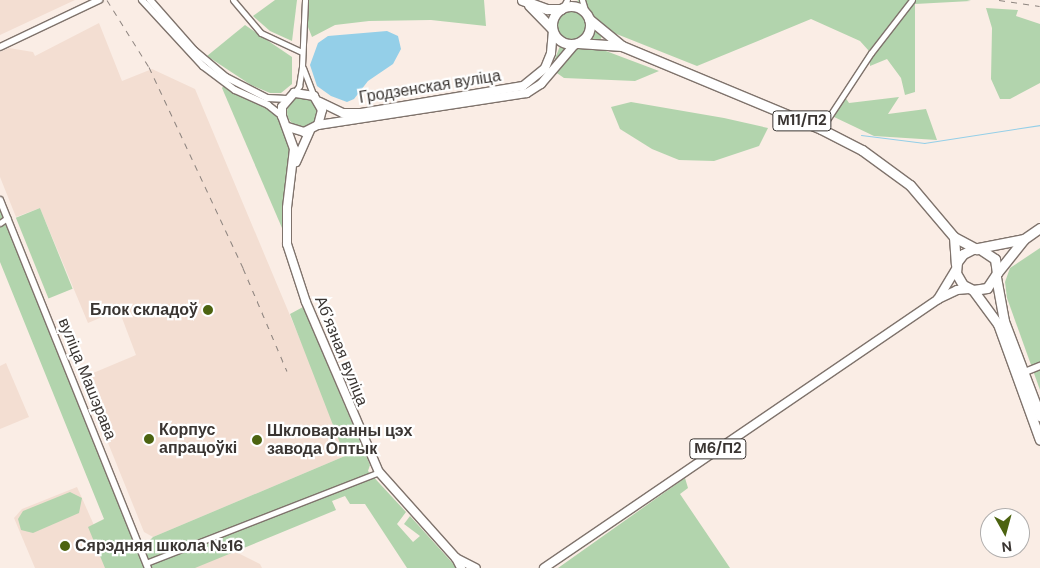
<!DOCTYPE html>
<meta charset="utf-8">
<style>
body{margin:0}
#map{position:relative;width:1040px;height:568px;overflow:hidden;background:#faede5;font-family:"DM Sans",sans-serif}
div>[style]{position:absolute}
.built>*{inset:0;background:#f3ded2}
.green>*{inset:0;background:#b2d4ad;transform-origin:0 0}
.round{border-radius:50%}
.water>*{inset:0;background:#94cfe8}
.stream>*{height:1px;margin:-0.5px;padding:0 0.5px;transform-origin:0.5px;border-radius:0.5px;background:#94cfe8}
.roads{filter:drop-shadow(1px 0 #7f736c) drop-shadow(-1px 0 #7f736c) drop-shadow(0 1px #7f736c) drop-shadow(0 -1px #7f736c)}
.minor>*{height:5px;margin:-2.5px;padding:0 2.5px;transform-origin:2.5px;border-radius:2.5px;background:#fff}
.tertiary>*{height:6px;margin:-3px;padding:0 3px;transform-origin:3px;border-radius:3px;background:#fff}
.primary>*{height:8px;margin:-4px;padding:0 4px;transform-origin:4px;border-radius:4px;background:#fff}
.trunk>*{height:9px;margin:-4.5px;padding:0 4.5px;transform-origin:4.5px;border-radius:4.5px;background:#fff}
.trunk>.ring{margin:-4.5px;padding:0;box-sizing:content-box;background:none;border:9px solid #fff;border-radius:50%}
.rail>*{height:1px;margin-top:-0.5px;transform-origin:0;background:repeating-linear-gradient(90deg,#8c837e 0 6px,transparent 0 12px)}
.dots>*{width:14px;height:14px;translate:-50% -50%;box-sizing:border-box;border:2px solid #fff;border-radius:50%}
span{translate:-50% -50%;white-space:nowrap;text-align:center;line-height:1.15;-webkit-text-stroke:4.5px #fff;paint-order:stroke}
.shield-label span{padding:1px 4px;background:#fff;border:1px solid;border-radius:4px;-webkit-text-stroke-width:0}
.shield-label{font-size:15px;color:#3a3532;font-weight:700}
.street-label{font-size:16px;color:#3a3532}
.poi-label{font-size:16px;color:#3a3532;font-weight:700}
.right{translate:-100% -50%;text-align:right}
.left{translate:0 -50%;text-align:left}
.north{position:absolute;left:980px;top:508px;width:50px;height:50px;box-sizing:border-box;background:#fff;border:1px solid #b0aead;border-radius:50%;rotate:173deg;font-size:14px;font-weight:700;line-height:20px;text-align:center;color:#3a3532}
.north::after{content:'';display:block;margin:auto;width:18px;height:22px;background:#4c6310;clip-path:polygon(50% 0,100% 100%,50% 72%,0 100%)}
</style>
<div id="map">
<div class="built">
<div style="clip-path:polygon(0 0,75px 0,0 35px)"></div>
<div style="clip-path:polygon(99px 23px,122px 81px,152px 69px,195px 89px,315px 375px,345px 456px,153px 537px,144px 532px,83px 381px,86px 376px,136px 355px,119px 310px,88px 323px,40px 208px,16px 217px,0 177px,0 52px,9px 48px,33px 52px,35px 56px)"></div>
<div style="clip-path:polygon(6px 363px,29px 417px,0 429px,0 366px)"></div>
<div style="clip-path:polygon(77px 487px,113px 568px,35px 568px,14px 518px,22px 509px)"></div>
<div style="clip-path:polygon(231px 541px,236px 552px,260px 564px,262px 568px,171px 568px)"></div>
</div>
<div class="green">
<div style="clip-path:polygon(275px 0,297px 0,292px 41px,270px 31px,253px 16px)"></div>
<div style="clip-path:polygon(308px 0,484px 0,486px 26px,431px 20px,369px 21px,335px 25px,312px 37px,308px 27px)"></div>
<div style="clip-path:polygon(578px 0,967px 0,971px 1px,915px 4px,915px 92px,905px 95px,901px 78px,887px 59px,870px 66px,869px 51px,860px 41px,811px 19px,697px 66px,604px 29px,598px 48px,659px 71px,635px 81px,564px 78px,554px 71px,553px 64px,563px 38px,557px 32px,556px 23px,562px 13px,574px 11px)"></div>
<div style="clip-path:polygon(986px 8px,1018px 10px,1016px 16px,1040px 24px,1040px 83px,1010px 99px,1000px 99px,991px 79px,992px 28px)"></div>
<div style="clip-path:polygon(245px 25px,292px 57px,292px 84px,281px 93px,270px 93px,251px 85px,207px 56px)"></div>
<div style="clip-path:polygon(224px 85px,277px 114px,289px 134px,291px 154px,282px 228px,222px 88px)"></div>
<div class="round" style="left:287px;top:97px;width:30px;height:30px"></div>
<div style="clip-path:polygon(845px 97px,849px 103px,899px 97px,888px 114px,926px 109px,937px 140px,874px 136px,832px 116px)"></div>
<div style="clip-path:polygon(631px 102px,724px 118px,768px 128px,759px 146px,714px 161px,679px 160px,652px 149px,620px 129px,611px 107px)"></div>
<div style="left:40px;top:208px;width:87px;height:26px;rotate:68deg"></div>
<div style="clip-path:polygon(0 210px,144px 568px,105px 568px,88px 527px,104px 519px,0 262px)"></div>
<div style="clip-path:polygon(1040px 248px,1040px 390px,1007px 298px,1005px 282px,1010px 268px)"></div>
<div style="clip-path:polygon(303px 307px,370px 465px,368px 471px,406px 512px,397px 524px,413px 542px,420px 536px,404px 524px,410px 516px,457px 568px,407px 568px,365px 504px,350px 504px,345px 496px,332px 501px,336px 510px,195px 568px,152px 568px,143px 547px,153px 537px,345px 456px,290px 314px)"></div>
<div style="clip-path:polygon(685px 478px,688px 488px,680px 494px,730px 568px,558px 568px)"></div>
<div style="clip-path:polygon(70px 492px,82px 498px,79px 513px,33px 533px,21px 530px,18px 519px,23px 511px)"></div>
</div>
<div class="water">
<div style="clip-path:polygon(387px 31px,398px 36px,401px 49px,393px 64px,368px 81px,354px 99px,347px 102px,331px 96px,317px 86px,310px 65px,318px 43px,328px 36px)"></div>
</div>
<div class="stream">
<div style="left:861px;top:135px;width:64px;rotate:7.2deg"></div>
<div style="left:924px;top:143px;width:117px;rotate:-8.8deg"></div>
</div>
<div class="roads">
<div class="minor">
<div style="left:233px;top:0;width:43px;rotate:49.7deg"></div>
<div style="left:261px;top:33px;width:45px;rotate:24.9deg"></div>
<div style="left:582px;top:0;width:17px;rotate:73deg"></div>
<div style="left:562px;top:9px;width:10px;rotate:-61deg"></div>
<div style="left:303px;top:68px;width:30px;rotate:69deg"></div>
<div style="left:294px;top:93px;width:9px;rotate:-54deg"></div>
<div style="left:299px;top:86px;width:20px;rotate:-81deg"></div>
<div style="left:302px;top:66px;width:66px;rotate:-87.4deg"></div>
<div style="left:821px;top:129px;width:91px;rotate:-56.7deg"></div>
<div style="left:871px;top:53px;width:67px;rotate:-52.3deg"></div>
<div style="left:0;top:223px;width:9px;rotate:-36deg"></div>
<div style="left:146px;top:563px;width:250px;rotate:-21.3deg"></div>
</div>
<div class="tertiary">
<div style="left:142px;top:0;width:90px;rotate:47.3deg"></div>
<div style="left:203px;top:66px;width:40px;rotate:37deg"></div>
<div style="left:235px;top:90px;width:36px;rotate:24deg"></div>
<div style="left:268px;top:105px;width:18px;rotate:38deg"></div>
<div style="left:150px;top:0;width:67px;rotate:48.7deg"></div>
<div style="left:194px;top:50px;width:42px;rotate:40.2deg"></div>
<div style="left:226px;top:77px;width:46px;rotate:27.1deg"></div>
<div style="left:267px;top:98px;width:20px;rotate:3deg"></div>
<div style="left:0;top:47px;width:110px;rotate:-25.4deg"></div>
<div style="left:0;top:200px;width:397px;rotate:68.1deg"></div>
<div style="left:1020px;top:374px;width:22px;rotate:-22deg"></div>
</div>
<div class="primary">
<div style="left:320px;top:102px;width:25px;rotate:26deg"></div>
<div style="left:343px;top:113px;width:18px"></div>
<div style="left:361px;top:113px;width:164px;rotate:-9.5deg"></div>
<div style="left:523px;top:86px;width:28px;rotate:-39deg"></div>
<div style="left:545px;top:68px;width:16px;rotate:-68deg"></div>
<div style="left:551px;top:53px;width:22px;rotate:-85deg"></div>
<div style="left:318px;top:125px;width:211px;rotate:-8.7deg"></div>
<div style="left:527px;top:93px;width:17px;rotate:-33deg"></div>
<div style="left:541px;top:84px;width:52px;rotate:-49.6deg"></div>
<div style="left:288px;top:127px;width:17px;rotate:17deg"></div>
<div style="left:304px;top:132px;width:16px;rotate:-27deg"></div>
<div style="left:318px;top:125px;width:16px;rotate:-75deg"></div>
<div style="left:322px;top:110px;width:16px;rotate:-120deg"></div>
<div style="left:314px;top:96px;width:20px;rotate:-171deg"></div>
<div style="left:294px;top:93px;width:18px;rotate:131deg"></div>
<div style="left:282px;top:107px;width:9px;rotate:90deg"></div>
<div style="left:282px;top:116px;width:35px;rotate:70deg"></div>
<div style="left:294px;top:149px;width:59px;rotate:96.8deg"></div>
<div style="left:287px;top:208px;width:36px;rotate:90deg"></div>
<div style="left:287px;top:244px;width:61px;rotate:71.9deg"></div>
<div style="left:306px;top:302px;width:185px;rotate:66.8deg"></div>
<div style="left:379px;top:472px;width:115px;rotate:48.2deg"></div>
<div style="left:456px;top:558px;width:11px;rotate:63deg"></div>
<div style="left:296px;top:162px;width:34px;rotate:-66deg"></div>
<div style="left:938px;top:299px;width:35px;rotate:-59deg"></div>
<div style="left:456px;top:558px;width:22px;rotate:27deg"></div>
<div style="left:544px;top:568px;width:477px;rotate:-34.3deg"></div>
<div style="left:938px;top:299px;width:21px;rotate:-25deg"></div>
<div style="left:957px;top:290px;width:12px;rotate:-5deg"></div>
</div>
<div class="trunk">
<div style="left:522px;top:0;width:27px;rotate:20deg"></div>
<div style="left:547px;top:9px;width:14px"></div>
<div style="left:529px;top:5px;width:33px;rotate:46deg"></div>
<div class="ring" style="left:552px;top:6px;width:29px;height:29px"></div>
<div style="left:589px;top:19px;width:43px;rotate:39.3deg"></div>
<div style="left:622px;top:46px;width:216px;rotate:22.6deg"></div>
<div style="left:821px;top:129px;width:46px;rotate:27.1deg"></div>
<div style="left:862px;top:150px;width:59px;rotate:36.1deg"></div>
<div style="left:910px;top:185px;width:68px;rotate:49.8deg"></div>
<div style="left:954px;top:237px;width:26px;rotate:28deg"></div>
<div style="left:578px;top:43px;width:44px;rotate:3.9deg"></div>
<div style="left:954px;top:237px;width:27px;rotate:86deg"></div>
<div style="left:980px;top:249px;width:18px;rotate:34deg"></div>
<div style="left:995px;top:259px;width:14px;rotate:82deg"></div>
<div style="left:997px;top:273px;width:18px;rotate:124deg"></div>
<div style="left:987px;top:288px;width:14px;rotate:172deg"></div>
<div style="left:973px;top:290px;width:11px;rotate:-153deg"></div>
<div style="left:963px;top:285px;width:14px;rotate:-120deg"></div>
<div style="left:956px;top:273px;width:11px;rotate:-85deg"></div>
<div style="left:957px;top:262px;width:10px;rotate:-53deg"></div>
<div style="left:963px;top:254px;width:11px;rotate:-27deg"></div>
<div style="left:973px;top:249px;width:52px;rotate:-11.1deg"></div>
<div style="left:997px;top:273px;width:43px;rotate:-51.5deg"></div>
<div style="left:1024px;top:239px;width:19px;rotate:-35deg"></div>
<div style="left:996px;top:277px;width:45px;rotate:79.7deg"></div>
<div style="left:1004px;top:321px;width:102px;rotate:69.2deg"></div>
<div style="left:973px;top:290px;width:42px;rotate:53.7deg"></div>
<div style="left:998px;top:324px;width:123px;rotate:70.1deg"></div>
</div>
</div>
<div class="rail">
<div style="left:107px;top:0;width:79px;rotate:57.9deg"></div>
<div style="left:149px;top:67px;width:222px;rotate:64.9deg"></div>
<div style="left:243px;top:268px;width:112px;rotate:66.9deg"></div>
<div style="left:999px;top:0;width:41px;rotate:8.3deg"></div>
</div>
<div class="dots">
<div style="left:208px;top:310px;background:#4c6310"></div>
<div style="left:149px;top:439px;background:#4c6310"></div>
<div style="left:257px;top:440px;background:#4c6310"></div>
<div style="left:65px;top:546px;background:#4c6310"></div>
</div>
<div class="shield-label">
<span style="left:802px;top:121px">М11/П2</span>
<span style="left:718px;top:449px">М6/П2</span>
</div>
<div class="street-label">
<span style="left:430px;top:87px;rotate:-9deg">Гродзенская вуліца</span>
<span style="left:341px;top:351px;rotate:68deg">Абʼязная вуліца</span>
<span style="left:87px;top:379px;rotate:68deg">вуліца Машэрава</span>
</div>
<div class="poi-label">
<span class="right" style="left:198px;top:310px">Блок складоў</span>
<span class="left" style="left:159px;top:439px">Корпус<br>апрацоўкі</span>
<span class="left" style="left:267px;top:440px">Шкловаранны цэх<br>завода Оптык</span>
<span class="left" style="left:75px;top:546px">Сярэдняя школа №16</span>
</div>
<div class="north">N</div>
</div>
